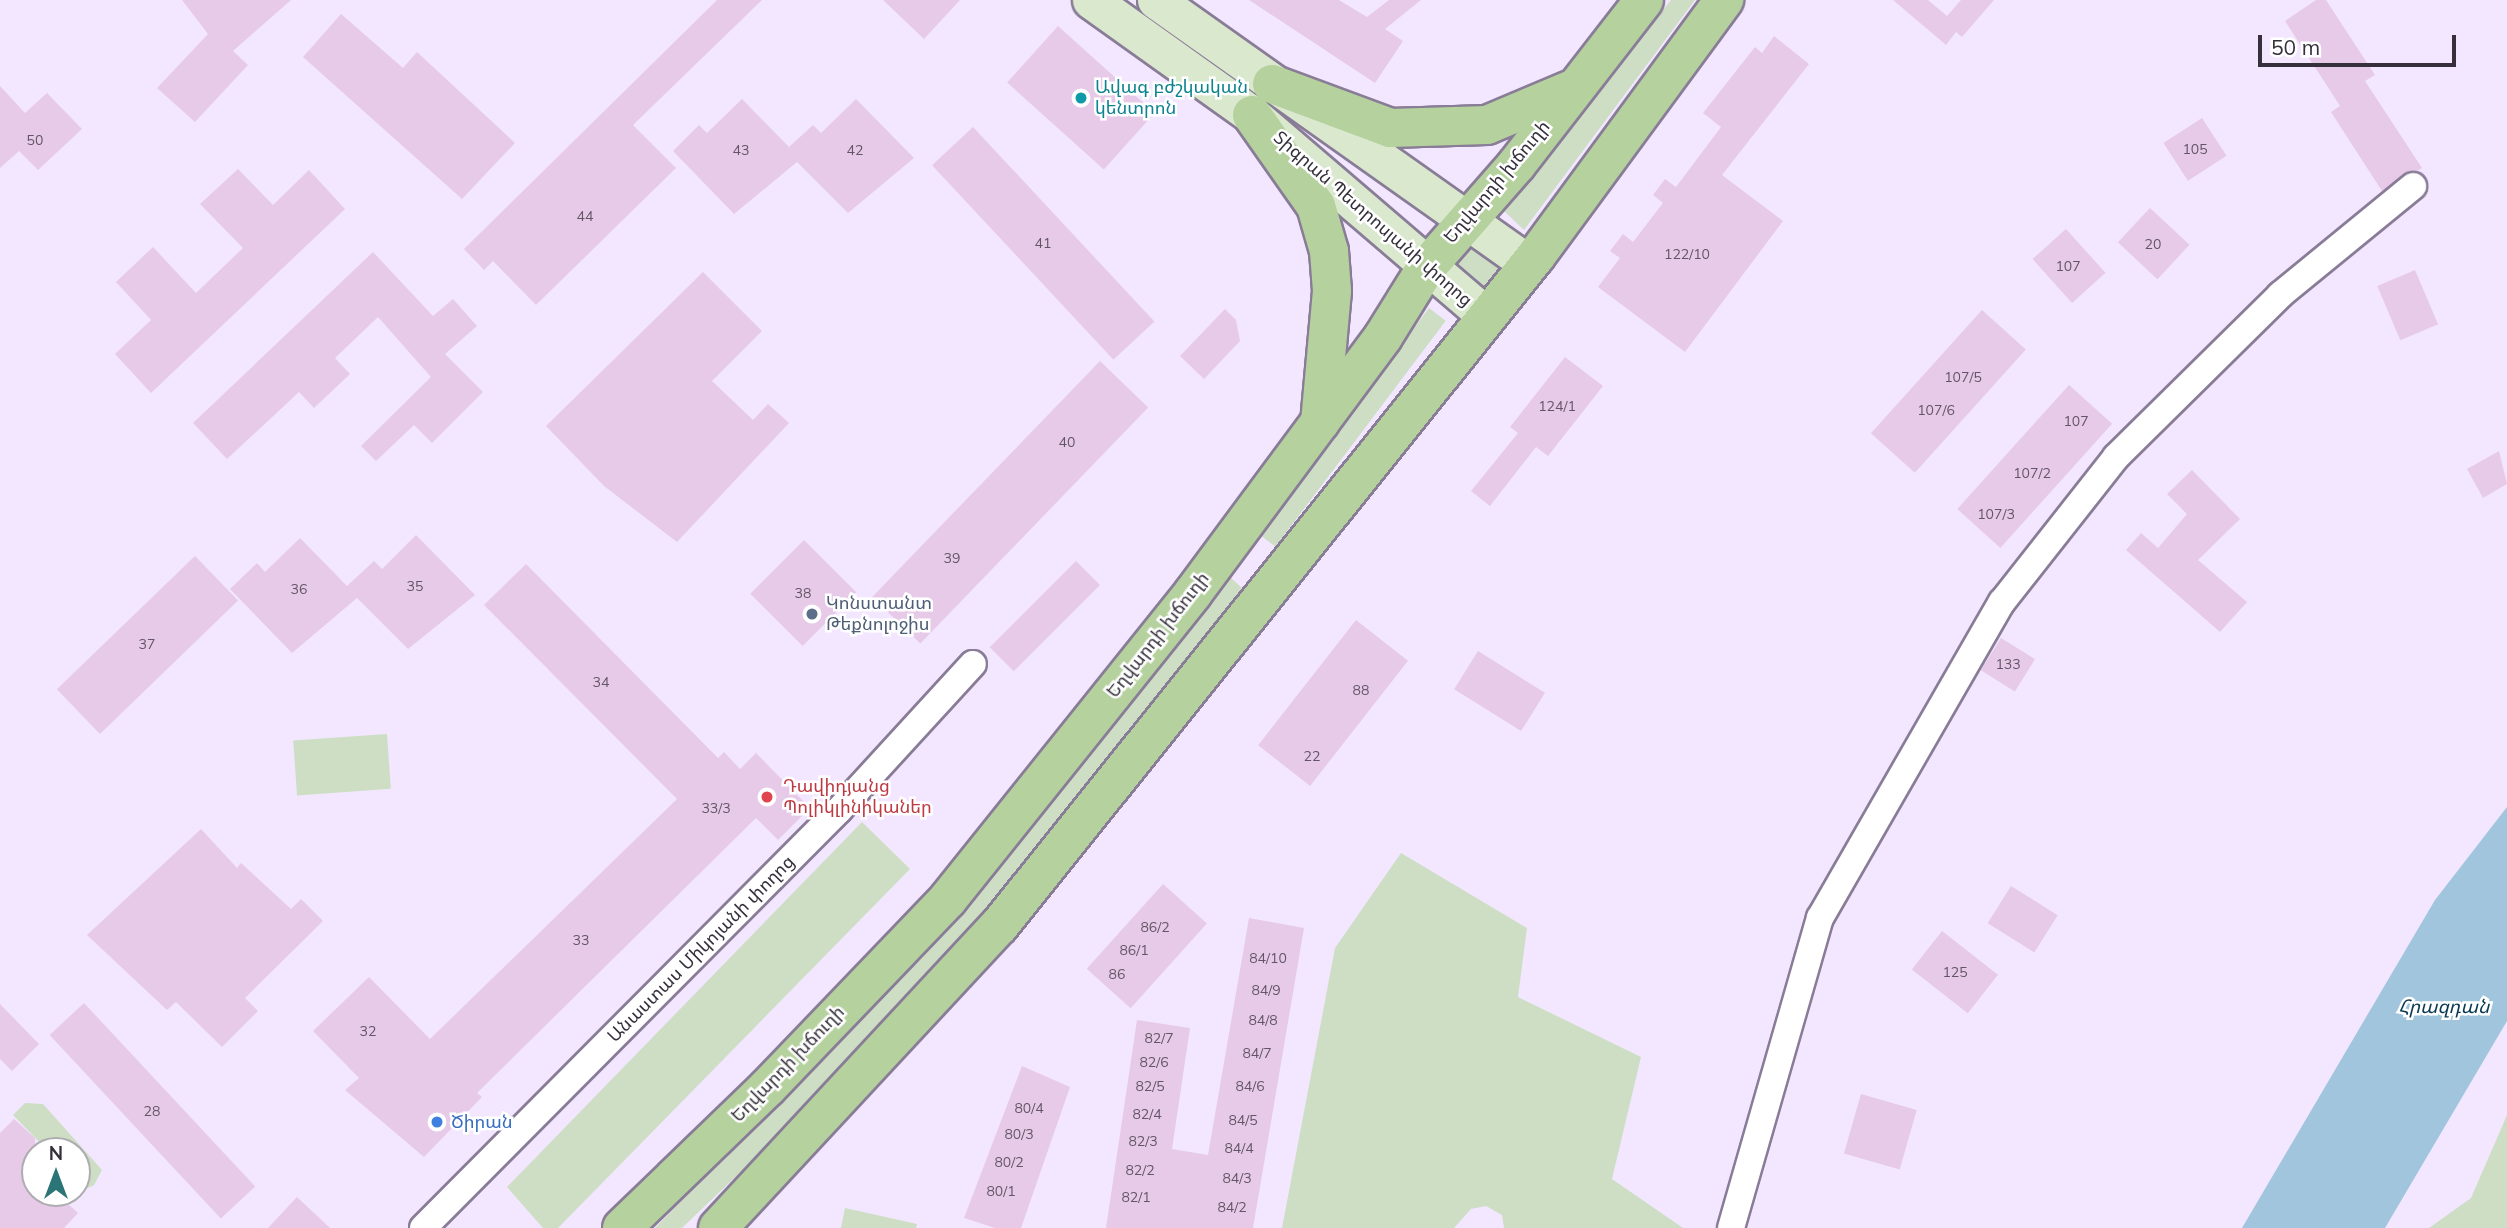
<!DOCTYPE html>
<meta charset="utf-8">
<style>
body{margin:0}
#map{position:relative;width:2507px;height:1228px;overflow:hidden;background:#f2e7ff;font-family:Mulish,"Noto Sans Armenian",sans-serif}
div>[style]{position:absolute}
.green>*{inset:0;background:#cddec5;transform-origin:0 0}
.round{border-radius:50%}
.water>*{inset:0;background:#a0c5dd}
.building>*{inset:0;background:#e7cae8;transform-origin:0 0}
.roads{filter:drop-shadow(2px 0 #897c97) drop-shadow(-2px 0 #897c97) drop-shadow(0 2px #897c97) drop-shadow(0 -2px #897c97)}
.minor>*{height:26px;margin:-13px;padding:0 13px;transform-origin:13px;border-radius:13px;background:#fff}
.secondary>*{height:37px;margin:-18.5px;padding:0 18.5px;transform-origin:18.5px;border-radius:18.5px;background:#dae8ce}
.primary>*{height:38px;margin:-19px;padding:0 19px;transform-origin:19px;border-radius:19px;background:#b5d19e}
.dots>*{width:19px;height:19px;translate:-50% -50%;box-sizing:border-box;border:4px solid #fff;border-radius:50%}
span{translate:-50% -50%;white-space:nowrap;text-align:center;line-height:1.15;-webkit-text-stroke:5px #fff;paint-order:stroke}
.number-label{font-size:14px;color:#625666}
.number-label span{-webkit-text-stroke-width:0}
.culture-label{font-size:18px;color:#0d838f}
.left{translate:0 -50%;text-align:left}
.street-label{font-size:18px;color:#35303b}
.service-label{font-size:18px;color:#4e5e75}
.health-label{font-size:18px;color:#be3a42}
.shop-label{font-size:18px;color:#366cbe}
.water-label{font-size:19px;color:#0a3a53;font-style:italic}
.north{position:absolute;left:21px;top:1137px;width:70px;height:70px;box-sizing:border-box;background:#fff;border:2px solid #aeacb1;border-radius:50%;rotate:0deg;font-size:19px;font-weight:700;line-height:28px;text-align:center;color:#35303b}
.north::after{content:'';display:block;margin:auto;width:24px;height:32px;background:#2b7576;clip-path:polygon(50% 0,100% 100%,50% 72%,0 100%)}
.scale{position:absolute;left:2258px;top:35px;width:198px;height:32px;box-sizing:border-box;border:4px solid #35303b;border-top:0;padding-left:9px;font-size:21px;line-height:24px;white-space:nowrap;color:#35303b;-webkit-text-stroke:5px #fff;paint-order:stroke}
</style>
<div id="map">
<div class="green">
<div style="clip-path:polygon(1671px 0,1695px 0,1524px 230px,1503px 210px)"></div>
<div class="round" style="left:1454px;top:241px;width:48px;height:48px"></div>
<div style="left:1429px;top:308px;width:21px;height:283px;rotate:37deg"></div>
<div style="clip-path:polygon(1229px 576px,1243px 589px,1002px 898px,802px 1113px,682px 1228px,655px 1228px,924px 954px)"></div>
<div style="left:387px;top:734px;width:55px;height:94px;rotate:86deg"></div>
<div style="clip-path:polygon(862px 822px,910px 869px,558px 1228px,543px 1228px,507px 1187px)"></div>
<div style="clip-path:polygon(1401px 853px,1527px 928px,1518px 997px,1641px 1057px,1612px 1179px,1683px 1228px,1504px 1228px,1502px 1215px,1486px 1206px,1471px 1209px,1454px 1228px,1282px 1228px,1335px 948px)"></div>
<div style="clip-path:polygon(25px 1103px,43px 1104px,102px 1170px,94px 1185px,86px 1189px,77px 1180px,77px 1151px,48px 1151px,13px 1115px)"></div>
<div style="clip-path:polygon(2507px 1115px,2507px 1228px,2429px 1228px,2471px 1198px)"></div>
<div style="clip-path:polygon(845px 1208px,917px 1224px,916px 1228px,841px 1228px)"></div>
</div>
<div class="water">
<div style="clip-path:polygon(2507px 807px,2507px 1021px,2385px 1228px,2242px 1228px,2435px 900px)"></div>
</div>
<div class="building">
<div style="clip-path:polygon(182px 0,291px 0,233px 51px,248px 65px,195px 122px,157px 88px,208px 34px)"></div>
<div style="clip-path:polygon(717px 0,762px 0,633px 125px,676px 168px,536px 305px,493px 261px,484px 270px,464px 249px)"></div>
<div style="clip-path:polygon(883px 0,960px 0,924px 39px)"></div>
<div style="clip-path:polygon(1249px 0,1339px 0,1367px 17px,1389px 0,1421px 0,1385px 29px,1403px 41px,1375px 83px)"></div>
<div style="clip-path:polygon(1893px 0,1928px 0,1947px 16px,1961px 0,1994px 0,1962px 37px,1956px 32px,1946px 45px)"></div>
<div style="clip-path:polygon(2316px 0,2326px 0,2375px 75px,2365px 81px,2422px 168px,2382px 191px,2331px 112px,2340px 106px,2285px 21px)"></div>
<div style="clip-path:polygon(341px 14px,403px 68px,417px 52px,515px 143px,462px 199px,303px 57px)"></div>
<div style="left:1058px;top:26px;width:130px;height:76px;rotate:42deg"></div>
<div style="clip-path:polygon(1774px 36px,1809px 64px,1722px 175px,1783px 221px,1685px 352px,1598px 287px,1620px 258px,1610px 251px,1623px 234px,1633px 242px,1663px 203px,1653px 195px,1665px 179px,1676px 187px,1721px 127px,1703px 113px,1755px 47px,1762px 53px)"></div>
<div style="clip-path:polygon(0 86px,25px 113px,47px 93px,82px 129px,38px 170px,19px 151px,0 168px)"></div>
<div style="clip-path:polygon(742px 99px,789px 147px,813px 125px,821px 133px,856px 99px,914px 158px,848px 213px,797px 162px,734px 214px,673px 151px,699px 125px,707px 133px)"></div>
<div style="left:2202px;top:118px;width:45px;height:46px;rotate:57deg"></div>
<div style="left:973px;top:127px;width:266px;height:56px;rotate:47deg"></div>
<div style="clip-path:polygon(238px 169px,273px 205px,309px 170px,345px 209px,151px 393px,115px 354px,151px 320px,116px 282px,153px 247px,196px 293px,243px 248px,200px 204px)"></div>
<div style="left:2150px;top:208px;width:54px;height:47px;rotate:43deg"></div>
<div style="left:2066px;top:229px;width:59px;height:45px;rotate:48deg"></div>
<div style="clip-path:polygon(373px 252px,433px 316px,453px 299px,477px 326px,445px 354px,483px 392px,432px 443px,414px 425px,376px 461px,361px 446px,431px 377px,378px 317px,335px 358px,350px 374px,314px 408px,299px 392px,227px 459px,193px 423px)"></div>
<div style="left:2415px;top:270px;width:59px;height:41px;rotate:67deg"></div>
<div style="clip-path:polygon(703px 272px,762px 331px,712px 381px,753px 420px,768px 404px,789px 423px,677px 542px,604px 486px,546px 426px)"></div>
<div style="clip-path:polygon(1225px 309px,1236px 320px,1240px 341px,1204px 379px,1180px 356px)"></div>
<div style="left:1982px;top:310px;width:59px;height:166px;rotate:42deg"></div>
<div style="clip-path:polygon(1565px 357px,1603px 386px,1548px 456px,1536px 447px,1490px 506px,1471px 491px,1518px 433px,1510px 427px)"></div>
<div style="left:1100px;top:361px;width:67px;height:328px;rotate:44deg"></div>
<div style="left:2069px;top:385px;width:58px;height:167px;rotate:42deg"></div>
<div style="clip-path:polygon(2499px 451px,2507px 484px,2483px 498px,2467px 469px)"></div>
<div style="clip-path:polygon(2192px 470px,2240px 519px,2198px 560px,2247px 602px,2220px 632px,2126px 550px,2141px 533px,2158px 548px,2187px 514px,2167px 494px)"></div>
<div style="clip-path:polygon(416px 535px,475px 595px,408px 649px,357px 598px,292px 653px,230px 589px,257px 563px,265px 572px,300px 538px,347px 586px,374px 561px,382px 569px)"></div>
<div style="left:804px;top:540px;width:74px;height:76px;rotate:45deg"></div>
<div style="left:195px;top:556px;width:62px;height:192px;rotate:46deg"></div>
<div style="left:1076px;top:561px;width:34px;height:122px;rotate:45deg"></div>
<div style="clip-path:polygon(526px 564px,718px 758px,724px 752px,740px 769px,756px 753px,810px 808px,778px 840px,756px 818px,477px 1093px,482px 1097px,424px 1157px,345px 1090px,359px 1078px,313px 1031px,369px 977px,430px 1039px,677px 799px,484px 605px)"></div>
<div style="left:1356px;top:620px;width:66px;height:159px;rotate:38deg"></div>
<div style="left:2001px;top:638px;width:40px;height:38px;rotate:32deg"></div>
<div style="left:1478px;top:651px;width:79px;height:45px;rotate:32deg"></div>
<div style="clip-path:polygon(201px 829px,237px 868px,241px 863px,291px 909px,301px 899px,323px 921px,245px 998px,258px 1011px,222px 1047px,176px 1002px,167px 1010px,87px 935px)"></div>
<div style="left:1163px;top:884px;width:59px;height:114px;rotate:42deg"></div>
<div style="left:2011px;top:886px;width:55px;height:44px;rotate:32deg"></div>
<div style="clip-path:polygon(1249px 918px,1304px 928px,1253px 1228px,1106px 1228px,1137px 1020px,1190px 1028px,1172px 1149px,1208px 1155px)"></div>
<div style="left:1942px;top:931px;width:71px;height:49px;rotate:38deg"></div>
<div style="left:84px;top:1003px;width:251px;height:47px;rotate:47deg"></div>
<div style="clip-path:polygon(0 1004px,39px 1044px,12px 1071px,0 1059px)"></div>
<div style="clip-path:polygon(1022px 1066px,1070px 1087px,1021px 1228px,995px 1228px,964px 1218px)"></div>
<div style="left:1861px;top:1094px;width:58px;height:62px;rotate:16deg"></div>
<div style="clip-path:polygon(14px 1119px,35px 1138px,35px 1193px,56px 1193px,78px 1213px,64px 1228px,0 1228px,0 1133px)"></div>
<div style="clip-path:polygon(297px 1197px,330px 1228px,268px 1228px)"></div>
</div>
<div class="roads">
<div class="minor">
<div style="left:423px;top:1228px;width:590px;rotate:-45.14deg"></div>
<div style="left:839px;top:810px;width:198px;rotate:-47.5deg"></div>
<div style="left:1731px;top:1228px;width:323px;rotate:-74deg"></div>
<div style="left:1820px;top:918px;width:365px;rotate:-60.1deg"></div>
<div style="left:2002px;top:602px;width:184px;rotate:-51.8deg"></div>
<div style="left:2116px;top:457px;width:231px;rotate:-44.6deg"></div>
<div style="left:2280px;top:295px;width:172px;rotate:-39.3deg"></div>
</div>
<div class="secondary">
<div style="left:1091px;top:0;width:198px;rotate:35.5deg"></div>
<div style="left:1252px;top:115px;width:307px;rotate:40.6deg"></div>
<div style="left:1156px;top:0;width:457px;rotate:35.3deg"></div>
</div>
<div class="primary">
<div style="left:1272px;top:84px;width:126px;rotate:20.4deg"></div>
<div style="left:1390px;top:128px;width:97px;rotate:-1.8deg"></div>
<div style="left:1487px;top:125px;width:90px;rotate:-22.9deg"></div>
<div style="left:1252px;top:115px;width:111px;rotate:54.9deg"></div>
<div style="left:1316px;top:206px;width:47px;rotate:73.9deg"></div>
<div style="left:1329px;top:251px;width:40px;rotate:85.7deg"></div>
<div style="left:1332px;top:291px;width:132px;rotate:95.2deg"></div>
<div style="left:622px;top:1228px;width:202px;rotate:-44deg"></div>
<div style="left:767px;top:1088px;width:262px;rotate:-46.2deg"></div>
<div style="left:948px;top:899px;width:392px;rotate:-51.3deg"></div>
<div style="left:1193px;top:593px;width:319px;rotate:-53.4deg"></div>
<div style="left:1383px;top:337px;width:81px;rotate:-58.1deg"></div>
<div style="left:1426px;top:268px;width:138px;rotate:-48.8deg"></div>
<div style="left:1517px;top:164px;width:207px;rotate:-52.2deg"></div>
<div style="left:718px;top:1228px;width:413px;rotate:-47.1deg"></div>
<div style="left:999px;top:926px;width:859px;rotate:-51.29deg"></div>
<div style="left:1536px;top:256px;width:318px;rotate:-53.7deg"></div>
</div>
</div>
<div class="dots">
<div style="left:1081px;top:98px;background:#0f9aa8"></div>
<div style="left:812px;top:614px;background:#5c6f8a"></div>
<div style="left:767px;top:797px;background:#e0444e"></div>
<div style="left:437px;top:1122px;background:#3f7fe0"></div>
</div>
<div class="number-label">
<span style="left:35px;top:140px">50</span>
<span style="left:2195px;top:149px">105</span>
<span style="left:741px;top:150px">43</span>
<span style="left:855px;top:150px">42</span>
<span style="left:585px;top:216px">44</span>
<span style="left:1043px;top:243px">41</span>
<span style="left:2153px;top:244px">20</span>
<span style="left:1687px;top:254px">122/10</span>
<span style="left:2068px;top:266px">107</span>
<span style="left:1963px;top:377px">107/5</span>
<span style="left:1557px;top:406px">124/1</span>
<span style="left:1936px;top:410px">107/6</span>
<span style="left:2076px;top:421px">107</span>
<span style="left:1067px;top:442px">40</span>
<span style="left:2032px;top:473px">107/2</span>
<span style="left:1996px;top:514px">107/3</span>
<span style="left:952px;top:558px">39</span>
<span style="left:415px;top:586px">35</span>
<span style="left:299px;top:589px">36</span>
<span style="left:803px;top:593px">38</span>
<span style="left:147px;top:644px">37</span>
<span style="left:2008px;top:664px">133</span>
<span style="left:601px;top:682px">34</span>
<span style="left:1361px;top:690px">88</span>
<span style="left:1312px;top:756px">22</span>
<span style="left:716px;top:808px">33/3</span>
<span style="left:1155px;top:927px">86/2</span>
<span style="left:581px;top:940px">33</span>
<span style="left:1134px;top:950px">86/1</span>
<span style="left:1268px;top:958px">84/10</span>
<span style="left:1955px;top:972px">125</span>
<span style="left:1117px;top:974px">86</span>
<span style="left:1266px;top:990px">84/9</span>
<span style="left:1263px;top:1020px">84/8</span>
<span style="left:368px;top:1031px">32</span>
<span style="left:1159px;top:1038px">82/7</span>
<span style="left:1257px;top:1053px">84/7</span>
<span style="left:1154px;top:1062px">82/6</span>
<span style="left:1150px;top:1086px">82/5</span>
<span style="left:1250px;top:1086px">84/6</span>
<span style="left:1029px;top:1108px">80/4</span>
<span style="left:152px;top:1111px">28</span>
<span style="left:1147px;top:1114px">82/4</span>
<span style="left:1243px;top:1120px">84/5</span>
<span style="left:1019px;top:1134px">80/3</span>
<span style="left:1143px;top:1141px">82/3</span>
<span style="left:1239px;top:1148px">84/4</span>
<span style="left:1009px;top:1162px">80/2</span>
<span style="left:1140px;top:1170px">82/2</span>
<span style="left:1237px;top:1178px">84/3</span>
<span style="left:1001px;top:1191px">80/1</span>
<span style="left:1136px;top:1197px">82/1</span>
<span style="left:1232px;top:1207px">84/2</span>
</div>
<div class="culture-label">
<span class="left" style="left:1095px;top:98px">Ավագ բժշկական<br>կենտրոն</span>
</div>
<div class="street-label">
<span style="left:1497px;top:182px;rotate:-50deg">Եղվարդի խճուղի</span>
<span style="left:1373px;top:219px;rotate:41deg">Տիգրան Պետրոսյանի փողոց</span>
<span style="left:1158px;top:635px;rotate:-52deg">Եղվարդի խճուղի</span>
<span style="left:701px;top:949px;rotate:-45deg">Անաստաս Միկոյանի փողոց</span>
<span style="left:788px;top:1064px;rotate:-46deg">Եղվարդի խճուղի</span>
</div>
<div class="service-label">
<span class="left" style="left:826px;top:614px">Կոնստանտ<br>Թեքնոլոջիս</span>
</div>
<div class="health-label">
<span class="left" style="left:783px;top:797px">Դավիդյանց<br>Պոլիկլինիկաներ</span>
</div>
<div class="shop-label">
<span class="left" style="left:451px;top:1122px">Ծիրան</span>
</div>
<div class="water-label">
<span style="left:2444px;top:1007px">Հրազդան</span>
</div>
<div class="north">N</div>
<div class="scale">50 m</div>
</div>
